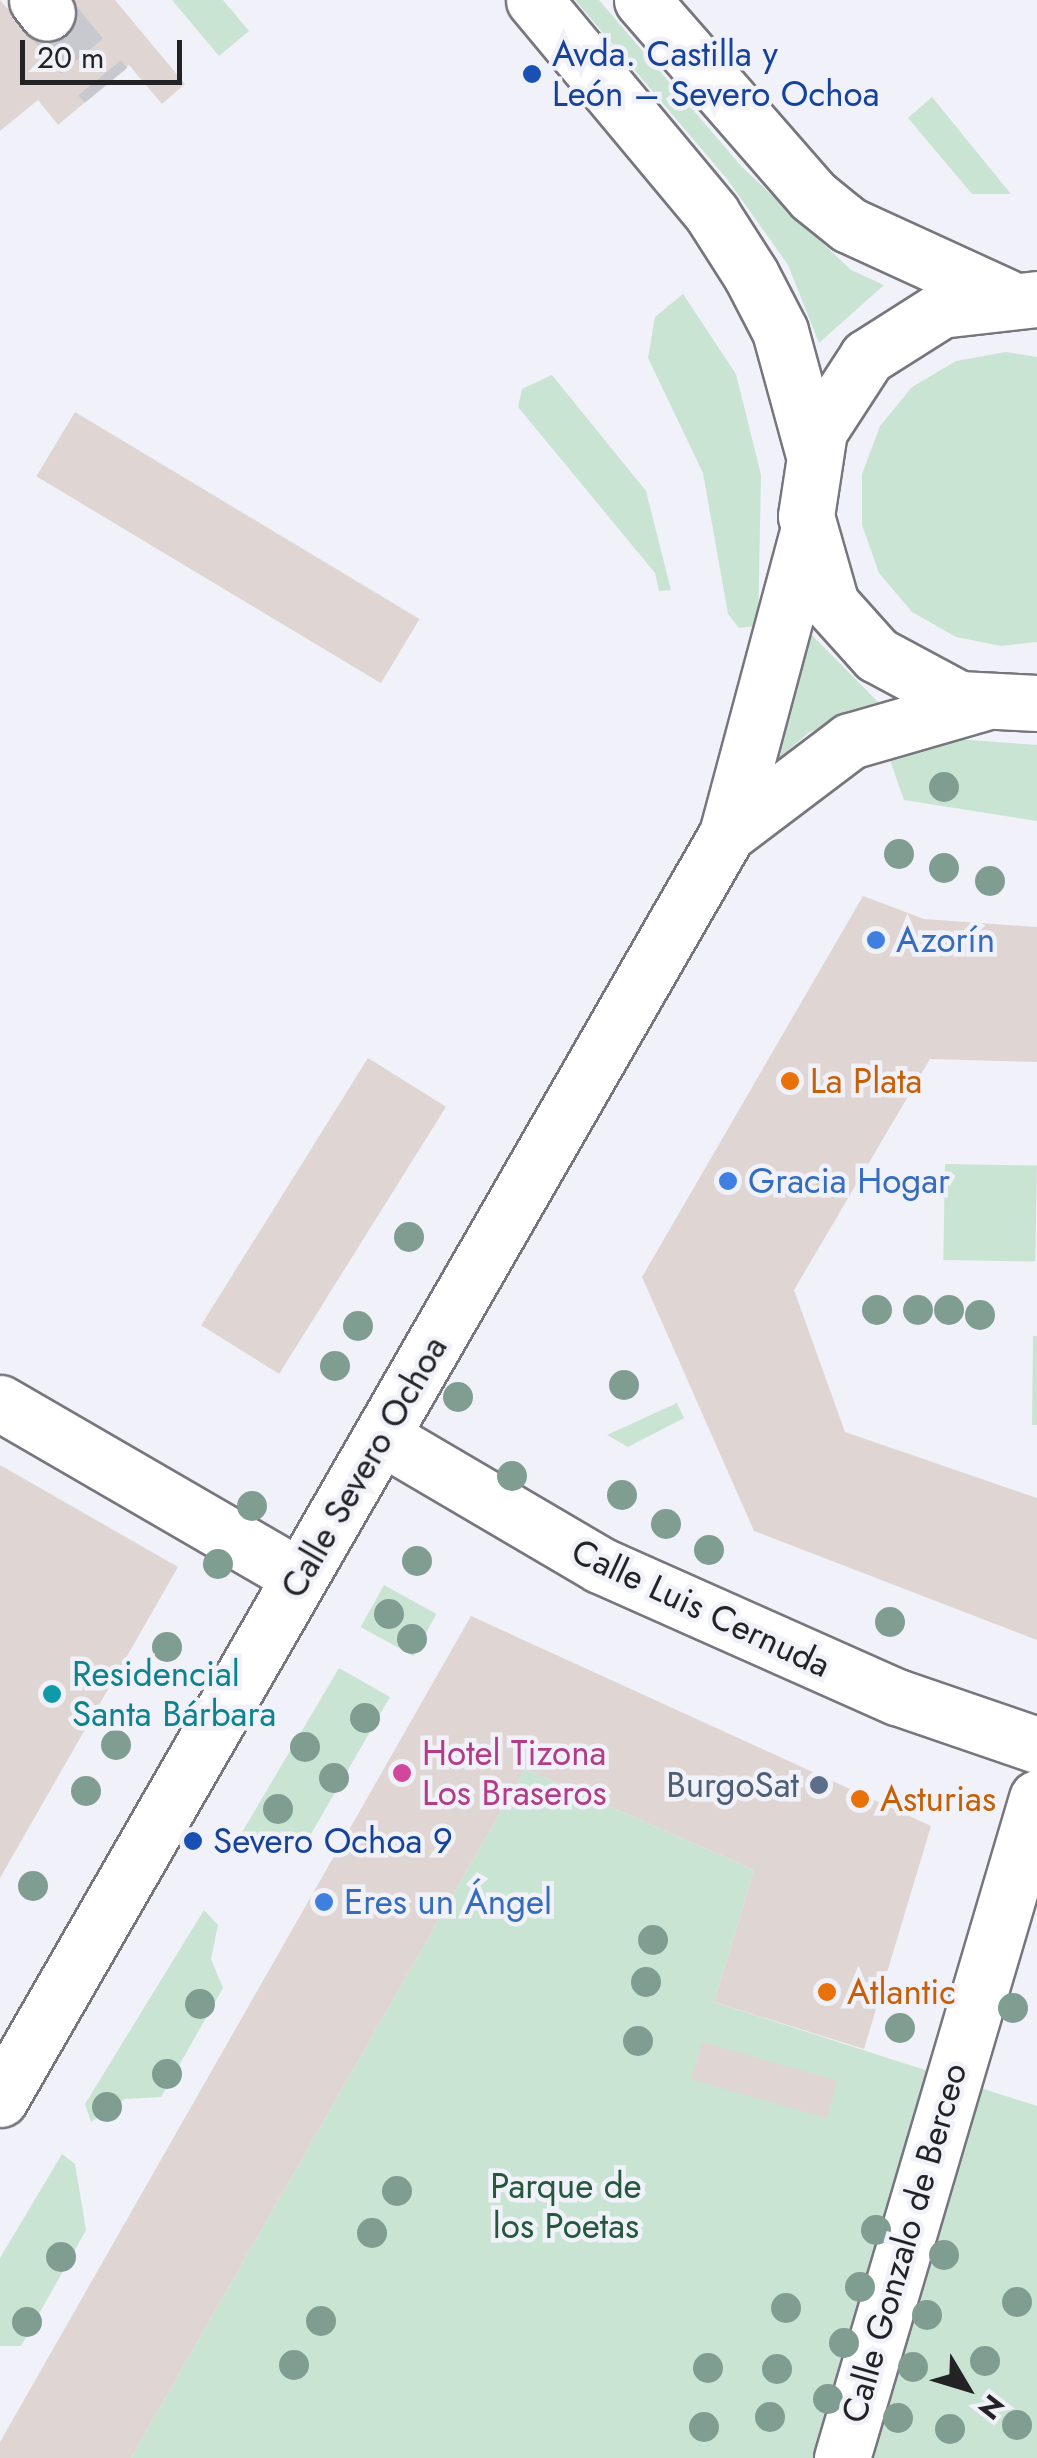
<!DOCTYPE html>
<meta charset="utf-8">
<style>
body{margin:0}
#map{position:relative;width:1037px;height:2458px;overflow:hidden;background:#f1f1f9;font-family:Jost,sans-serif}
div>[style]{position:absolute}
.green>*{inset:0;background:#cae4d3;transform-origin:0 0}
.building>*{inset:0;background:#dfd6d3;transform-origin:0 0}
.minor-tunnel>*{height:55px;margin-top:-27.5px;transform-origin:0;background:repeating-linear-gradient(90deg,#c8c8cf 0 55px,transparent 0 83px)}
.roads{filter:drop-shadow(2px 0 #77767e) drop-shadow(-2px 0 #77767e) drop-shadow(0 2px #77767e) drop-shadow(0 -2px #77767e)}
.minor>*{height:55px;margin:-27.5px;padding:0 27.5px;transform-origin:27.5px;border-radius:27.5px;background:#fff}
.major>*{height:55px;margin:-27.5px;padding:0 27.5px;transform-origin:27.5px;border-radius:27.5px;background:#fff}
.trees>*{width:30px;height:30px;margin:-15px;border-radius:50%;background:#809d92}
.dots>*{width:28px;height:28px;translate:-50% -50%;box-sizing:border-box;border:5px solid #f1f1f9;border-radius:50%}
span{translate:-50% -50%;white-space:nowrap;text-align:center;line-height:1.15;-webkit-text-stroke:9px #f1f1f9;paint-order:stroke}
.transit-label{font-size:35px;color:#164399}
.left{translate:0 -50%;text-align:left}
.shop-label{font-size:35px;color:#366cbe}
.food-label{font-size:35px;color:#c56008}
.street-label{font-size:35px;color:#232326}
.culture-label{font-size:35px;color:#0d838f}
.hotel-label{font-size:35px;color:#b23c85}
.service-label{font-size:35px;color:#4e5e75}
.right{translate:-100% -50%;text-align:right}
.park-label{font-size:35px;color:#24593d}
.north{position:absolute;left:917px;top:2338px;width:100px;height:100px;-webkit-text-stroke:8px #f1f1f9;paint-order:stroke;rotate:128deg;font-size:28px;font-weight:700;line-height:40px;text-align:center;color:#232326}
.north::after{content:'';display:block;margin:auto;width:35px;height:45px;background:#232326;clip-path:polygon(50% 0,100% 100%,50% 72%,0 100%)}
.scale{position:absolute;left:20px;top:40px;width:162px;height:45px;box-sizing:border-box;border:5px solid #232326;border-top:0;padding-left:12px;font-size:30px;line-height:35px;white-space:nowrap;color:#232326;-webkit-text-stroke:8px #f1f1f9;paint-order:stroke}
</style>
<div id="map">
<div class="green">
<div style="clip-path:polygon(172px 0,223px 0,249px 31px,219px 56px)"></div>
<div style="clip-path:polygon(575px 0,599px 0,742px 167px,851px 270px,884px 285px,819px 343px,788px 265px,727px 179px)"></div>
<div style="clip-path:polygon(932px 97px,1011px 194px,972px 194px,908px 118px)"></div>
<div style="clip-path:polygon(683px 294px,736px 374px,761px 475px,758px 626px,739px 628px,728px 614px,703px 473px,648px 358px,655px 317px)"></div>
<div style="clip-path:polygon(1006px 352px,1037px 357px,1037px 642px,1001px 646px,956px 637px,912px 612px,879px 573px,862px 525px,862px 474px,880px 426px,912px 387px,956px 361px)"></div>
<div style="clip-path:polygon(552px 375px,646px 491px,671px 590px,659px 591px,655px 573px,518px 407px,522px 389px)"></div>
<div style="clip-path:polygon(808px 631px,879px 703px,808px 733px,757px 778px)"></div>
<div style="clip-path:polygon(942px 738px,1037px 745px,1037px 821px,904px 800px,886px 749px)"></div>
<div style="left:945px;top:1164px;width:92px;height:96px;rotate:1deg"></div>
<div style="clip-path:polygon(1033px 1336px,1037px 1336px,1037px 1425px,1032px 1425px)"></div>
<div style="clip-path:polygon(677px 1403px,684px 1418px,628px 1447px,607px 1435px)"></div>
<div style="left:384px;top:1585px;width:60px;height:48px;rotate:29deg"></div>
<div style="clip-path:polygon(339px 1668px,390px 1697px,307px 1841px,259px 1847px,241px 1834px)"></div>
<div style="clip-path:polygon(525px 1769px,754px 1870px,714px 2002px,1037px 2106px,1037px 2458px,131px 2458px)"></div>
<div style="clip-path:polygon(204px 1910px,218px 1925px,211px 1959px,223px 1988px,161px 2097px,125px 2099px,91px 2122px,85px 2104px)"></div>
<div style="clip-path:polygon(62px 2154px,75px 2164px,86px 2230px,21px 2346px,0 2346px,0 2258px)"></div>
</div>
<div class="building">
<div style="clip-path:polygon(0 0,27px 30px,62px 0,115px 0,185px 84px,162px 104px,129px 65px,58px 125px,38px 100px,0 131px)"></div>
<div style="left:75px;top:412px;width:402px;height:75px;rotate:31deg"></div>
<div style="clip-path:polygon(863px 896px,924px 919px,1037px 927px,1037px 1062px,930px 1059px,794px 1290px,845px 1432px,1037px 1498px,1037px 1640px,754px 1531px,642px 1277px)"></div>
<div style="left:368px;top:1058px;width:92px;height:315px;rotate:32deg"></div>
<div style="clip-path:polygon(0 1465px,178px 1567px,0 1878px)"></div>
<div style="clip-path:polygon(471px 1616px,931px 1826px,864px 2049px,714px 2002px,754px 1870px,525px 1769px,131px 2458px,0 2458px,0 2442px)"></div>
<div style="left:702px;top:2042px;width:141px;height:39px;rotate:16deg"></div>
</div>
<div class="minor-tunnel">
<div style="left:47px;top:13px;width:93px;rotate:50.7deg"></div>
</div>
<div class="roads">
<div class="minor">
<div style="left:37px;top:0;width:16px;rotate:52deg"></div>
<div style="left:727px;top:834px;width:309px;rotate:-75deg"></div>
<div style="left:0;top:1403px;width:345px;rotate:30.1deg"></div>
<div style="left:382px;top:1437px;width:253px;rotate:30.4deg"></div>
<div style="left:600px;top:1565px;width:325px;rotate:24deg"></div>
<div style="left:897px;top:1697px;width:148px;rotate:18.9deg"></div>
<div style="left:0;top:2099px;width:1459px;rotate:-60.11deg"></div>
<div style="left:727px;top:834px;width:154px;rotate:-37.1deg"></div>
<div style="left:850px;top:741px;width:137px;rotate:-16.1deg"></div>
<div style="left:842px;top:2458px;width:688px;rotate:-73.54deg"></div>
</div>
<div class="major">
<div style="left:534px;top:0;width:278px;rotate:50.2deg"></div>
<div style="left:712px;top:214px;width:72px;rotate:57.4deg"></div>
<div style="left:751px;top:275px;width:63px;rotate:62.6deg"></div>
<div style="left:780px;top:331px;width:125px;rotate:74.7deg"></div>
<div style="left:642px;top:0;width:260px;rotate:48.9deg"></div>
<div style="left:813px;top:196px;width:46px;rotate:38.9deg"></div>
<div style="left:849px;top:225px;width:173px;rotate:24.6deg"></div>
<div style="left:1037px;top:299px;width:97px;rotate:173.5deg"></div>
<div style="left:941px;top:310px;width:88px;rotate:147.6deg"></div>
<div style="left:867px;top:357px;width:88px;rotate:123deg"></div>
<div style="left:819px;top:431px;width:86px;rotate:98.7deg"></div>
<div style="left:806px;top:516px;width:91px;rotate:74.1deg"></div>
<div style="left:831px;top:604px;width:69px;rotate:48deg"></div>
<div style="left:877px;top:655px;width:93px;rotate:28.2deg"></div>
<div style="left:959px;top:699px;width:78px;rotate:2.9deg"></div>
</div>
</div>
<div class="trees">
<div style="left:944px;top:787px"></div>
<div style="left:899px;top:854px"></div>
<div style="left:944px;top:868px"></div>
<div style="left:990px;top:881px"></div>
<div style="left:409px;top:1237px"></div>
<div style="left:877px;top:1310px"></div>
<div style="left:918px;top:1310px"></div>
<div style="left:949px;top:1310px"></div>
<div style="left:980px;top:1315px"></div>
<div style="left:358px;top:1326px"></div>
<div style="left:335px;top:1366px"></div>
<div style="left:624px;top:1385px"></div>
<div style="left:458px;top:1397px"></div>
<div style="left:512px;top:1476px"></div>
<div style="left:622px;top:1495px"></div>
<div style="left:252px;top:1506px"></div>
<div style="left:666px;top:1524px"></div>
<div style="left:709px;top:1550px"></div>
<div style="left:417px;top:1561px"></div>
<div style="left:218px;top:1564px"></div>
<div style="left:389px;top:1614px"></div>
<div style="left:890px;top:1622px"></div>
<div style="left:412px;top:1639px"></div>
<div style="left:167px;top:1647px"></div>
<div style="left:365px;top:1718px"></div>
<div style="left:116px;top:1745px"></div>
<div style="left:305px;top:1747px"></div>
<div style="left:334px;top:1778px"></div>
<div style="left:86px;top:1791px"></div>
<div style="left:278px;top:1809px"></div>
<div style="left:33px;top:1886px"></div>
<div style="left:653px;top:1940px"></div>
<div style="left:646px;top:1982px"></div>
<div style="left:200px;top:2004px"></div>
<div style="left:1013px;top:2008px"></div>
<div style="left:900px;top:2028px"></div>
<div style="left:638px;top:2041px"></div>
<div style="left:167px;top:2074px"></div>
<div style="left:107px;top:2107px"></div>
<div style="left:397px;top:2191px"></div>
<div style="left:876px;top:2230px"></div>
<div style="left:372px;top:2233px"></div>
<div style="left:944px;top:2255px"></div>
<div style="left:61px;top:2257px"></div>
<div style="left:860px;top:2287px"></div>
<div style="left:1017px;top:2302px"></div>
<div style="left:786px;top:2308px"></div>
<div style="left:927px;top:2315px"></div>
<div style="left:321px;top:2321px"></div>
<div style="left:27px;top:2322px"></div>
<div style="left:844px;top:2343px"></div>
<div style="left:985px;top:2361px"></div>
<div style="left:294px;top:2365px"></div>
<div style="left:913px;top:2367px"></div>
<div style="left:708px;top:2368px"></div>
<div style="left:777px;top:2369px"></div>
<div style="left:828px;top:2399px"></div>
<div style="left:770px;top:2417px"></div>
<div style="left:898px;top:2418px"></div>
<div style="left:1017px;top:2425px"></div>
<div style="left:704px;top:2427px"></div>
<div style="left:950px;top:2429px"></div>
</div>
<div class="dots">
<div style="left:532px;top:74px;background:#1a4fb4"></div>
<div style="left:876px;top:940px;background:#3f7fe0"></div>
<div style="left:790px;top:1081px;background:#e8710a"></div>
<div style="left:728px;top:1181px;background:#3f7fe0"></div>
<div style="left:52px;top:1694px;background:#0f9aa8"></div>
<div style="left:402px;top:1773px;background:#d1479c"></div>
<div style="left:819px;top:1785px;background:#5c6f8a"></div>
<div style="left:860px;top:1799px;background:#e8710a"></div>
<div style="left:193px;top:1841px;background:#1a4fb4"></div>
<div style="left:324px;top:1902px;background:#3f7fe0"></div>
<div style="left:827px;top:1992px;background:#e8710a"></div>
</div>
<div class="transit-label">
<span class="left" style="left:552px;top:74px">Avda. Castilla y<br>León – Severo Ochoa</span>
<span class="left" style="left:213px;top:1841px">Severo Ochoa 9</span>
</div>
<div class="shop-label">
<span class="left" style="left:896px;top:940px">Azorín</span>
<span class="left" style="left:748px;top:1181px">Gracia Hogar</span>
<span class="left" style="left:344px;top:1902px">Eres un Ángel</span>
</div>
<div class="food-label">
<span class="left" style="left:810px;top:1081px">La Plata</span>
<span class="left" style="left:880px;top:1799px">Asturias</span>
<span class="left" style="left:847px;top:1992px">Atlantic</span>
</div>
<div class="street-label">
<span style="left:364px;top:1467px;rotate:-60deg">Calle Severo Ochoa</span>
<span style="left:701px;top:1608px;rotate:25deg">Calle Luis Cernuda</span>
<span style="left:904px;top:2243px;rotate:-74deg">Calle Gonzalo de Berceo</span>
</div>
<div class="culture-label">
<span class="left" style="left:72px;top:1694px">Residencial<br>Santa Bárbara</span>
</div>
<div class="hotel-label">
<span class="left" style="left:422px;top:1773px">Hotel Tizona<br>Los Braseros</span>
</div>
<div class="service-label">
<span class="right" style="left:799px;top:1785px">BurgoSat</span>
</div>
<div class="park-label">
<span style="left:566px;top:2206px">Parque de<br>los Poetas</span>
</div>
<div class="north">N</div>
<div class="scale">20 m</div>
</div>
